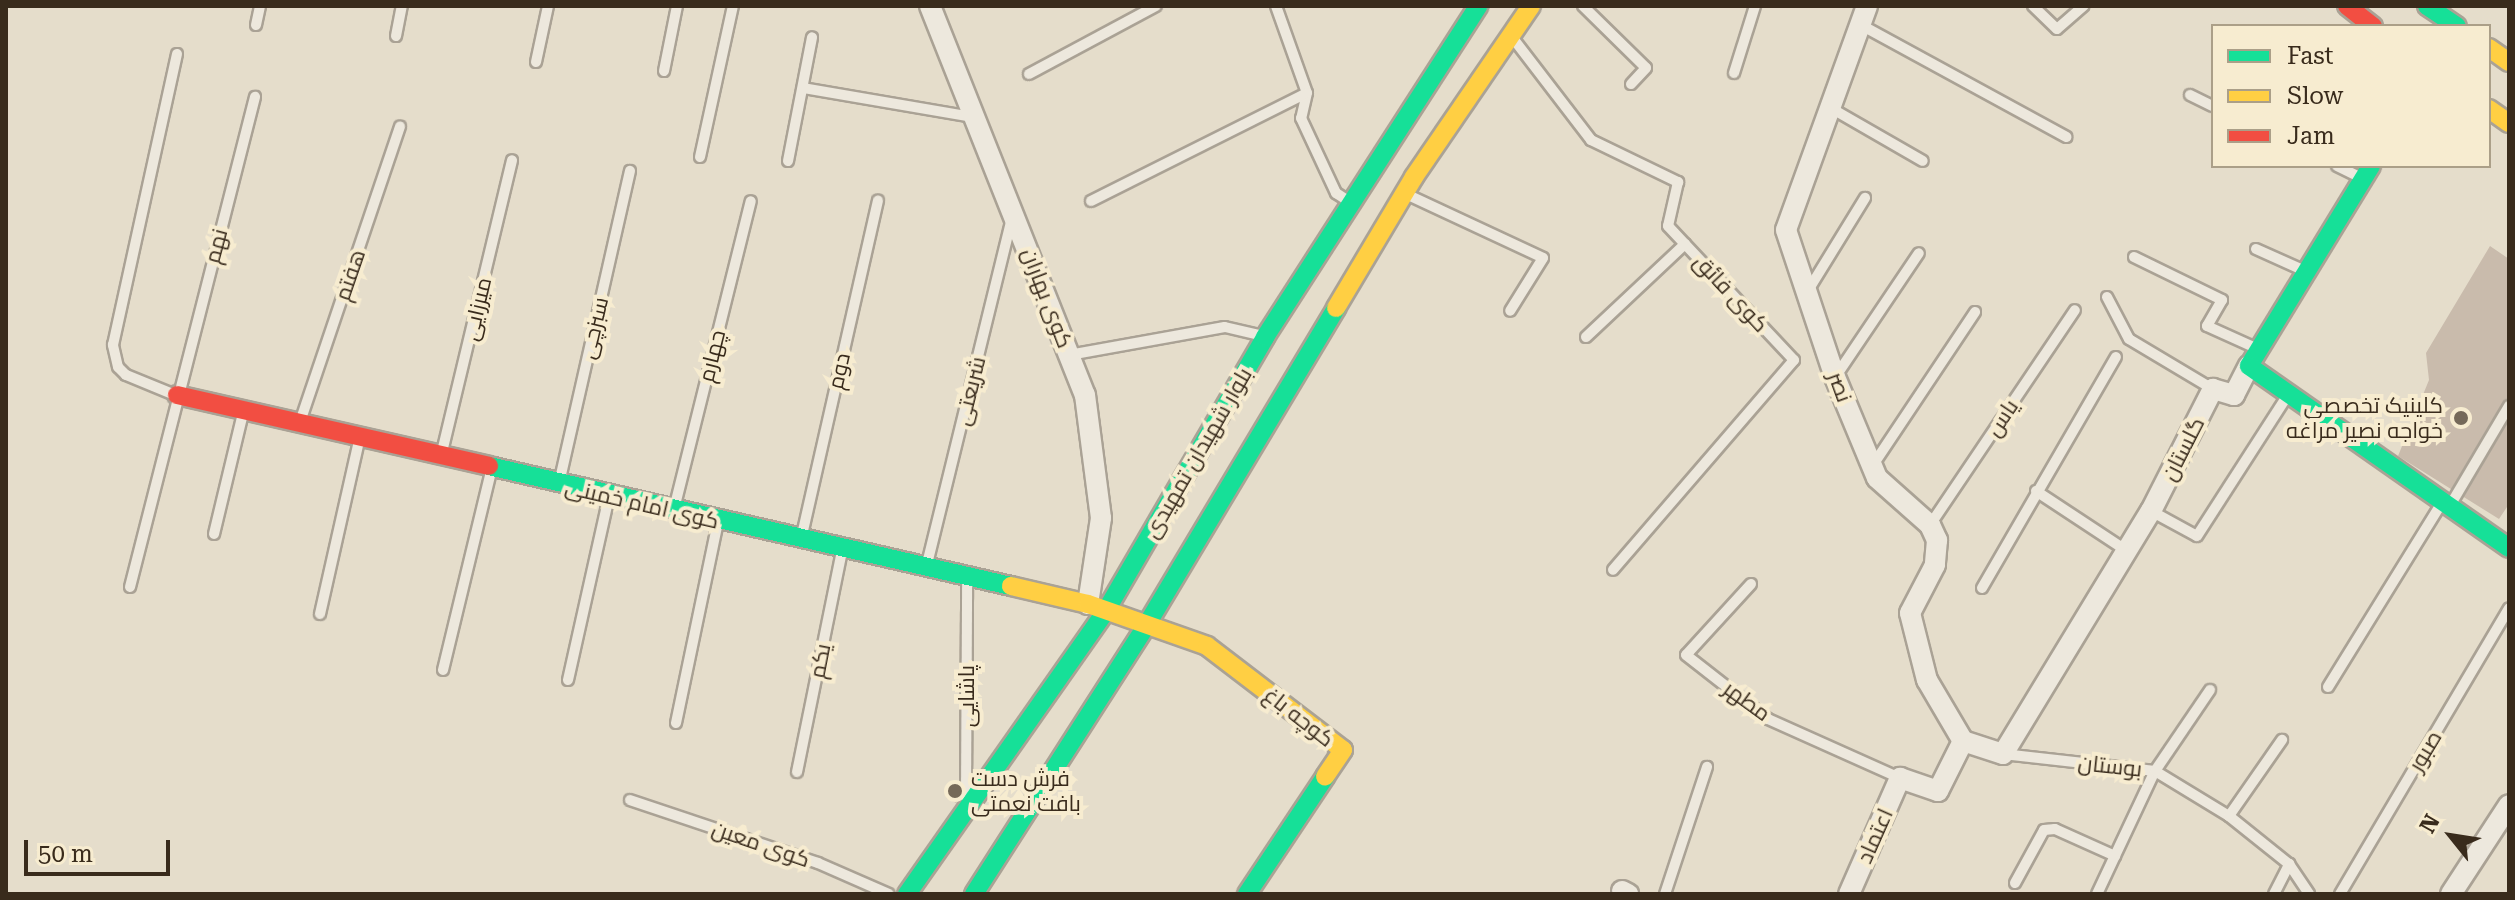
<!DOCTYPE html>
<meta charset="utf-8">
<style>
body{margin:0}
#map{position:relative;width:2515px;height:900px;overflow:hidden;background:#e5ddcb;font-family:"Roboto Serif",Cairo,serif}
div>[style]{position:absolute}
.building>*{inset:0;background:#c9bbac;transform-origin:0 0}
.roads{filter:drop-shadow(2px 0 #aaa295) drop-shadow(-2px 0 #aaa295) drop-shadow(0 2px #aaa295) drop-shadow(0 -2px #aaa295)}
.lane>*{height:10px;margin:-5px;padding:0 5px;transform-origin:5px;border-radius:5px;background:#ede8dd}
.street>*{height:20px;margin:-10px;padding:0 10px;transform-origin:10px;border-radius:10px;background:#ede8dd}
.fast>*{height:18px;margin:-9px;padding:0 9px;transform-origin:9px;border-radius:9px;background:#16e098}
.slow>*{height:18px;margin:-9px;padding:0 9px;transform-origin:9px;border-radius:9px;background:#ffcf43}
.jam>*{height:18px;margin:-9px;padding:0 9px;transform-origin:9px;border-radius:9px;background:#f24e42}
.dots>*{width:22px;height:22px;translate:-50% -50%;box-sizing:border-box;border:4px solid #f7ecd0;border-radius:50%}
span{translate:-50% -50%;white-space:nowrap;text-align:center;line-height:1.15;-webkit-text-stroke:8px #f7ecd0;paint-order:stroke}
.street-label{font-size:22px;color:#392b1c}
.poi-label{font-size:22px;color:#392b1c}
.right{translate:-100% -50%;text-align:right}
.left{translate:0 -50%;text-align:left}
.frame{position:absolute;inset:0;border:8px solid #392b1c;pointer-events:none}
.legend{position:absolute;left:2211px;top:24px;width:280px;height:144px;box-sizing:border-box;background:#f7ecd0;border:2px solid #ab9f88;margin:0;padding:10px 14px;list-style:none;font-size:24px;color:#392b1c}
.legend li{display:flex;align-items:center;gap:16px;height:40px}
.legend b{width:40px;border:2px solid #ab9f88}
.north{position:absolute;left:2411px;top:796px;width:80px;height:80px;-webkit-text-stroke:6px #f7ecd0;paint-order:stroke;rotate:300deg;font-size:22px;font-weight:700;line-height:32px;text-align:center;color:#392b1c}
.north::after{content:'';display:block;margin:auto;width:28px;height:36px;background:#392b1c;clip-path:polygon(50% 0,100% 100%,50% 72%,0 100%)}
.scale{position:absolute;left:24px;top:840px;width:146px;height:36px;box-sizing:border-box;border:4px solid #392b1c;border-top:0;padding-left:10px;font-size:24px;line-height:28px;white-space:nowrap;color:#392b1c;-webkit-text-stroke:6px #f7ecd0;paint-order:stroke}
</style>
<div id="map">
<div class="building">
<div style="clip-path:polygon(2490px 246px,2509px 259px,2509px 504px,2499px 519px,2398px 456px,2429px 380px,2426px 353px)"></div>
<div style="left:955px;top:781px;width:11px;height:19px;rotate:27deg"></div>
</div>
<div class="roads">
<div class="lane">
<div style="left:1276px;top:6px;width:92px;rotate:70.4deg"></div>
<div style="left:1307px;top:93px;width:26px;rotate:103deg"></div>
<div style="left:1301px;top:118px;width:83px;rotate:65deg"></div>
<div style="left:1336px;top:193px;width:17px;rotate:33deg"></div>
<div style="left:1583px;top:6px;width:88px;rotate:44.5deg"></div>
<div style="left:1646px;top:68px;width:22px;rotate:133deg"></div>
<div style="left:2033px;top:6px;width:33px;rotate:44deg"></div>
<div style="left:2057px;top:29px;width:35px;rotate:-41deg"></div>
<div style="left:256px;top:25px;width:19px;rotate:-78deg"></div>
<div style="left:1861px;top:25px;width:234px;rotate:28.6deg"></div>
<div style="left:396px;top:36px;width:31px;rotate:-79deg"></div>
<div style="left:1512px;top:37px;width:130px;rotate:52.5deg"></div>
<div style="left:1591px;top:140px;width:97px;rotate:25.8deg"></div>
<div style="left:1678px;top:182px;width:45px;rotate:102.8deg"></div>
<div style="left:1668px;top:226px;width:184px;rotate:46.8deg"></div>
<div style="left:1794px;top:360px;width:277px;rotate:130.8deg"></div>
<div style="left:536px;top:62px;width:57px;rotate:-77.9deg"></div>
<div style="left:664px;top:71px;width:66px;rotate:-78.7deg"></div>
<div style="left:1734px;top:73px;width:70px;rotate:-72.6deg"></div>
<div style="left:1029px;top:74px;width:144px;rotate:-28.2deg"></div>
<div style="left:803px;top:88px;width:172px;rotate:9.7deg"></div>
<div style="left:2190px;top:95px;width:25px;rotate:26deg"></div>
<div style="left:1829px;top:107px;width:108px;rotate:29.9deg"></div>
<div style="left:700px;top:157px;width:155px;rotate:-77.7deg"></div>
<div style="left:788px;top:161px;width:126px;rotate:-79deg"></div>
<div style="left:2337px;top:166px;width:28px;rotate:26deg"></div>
<div style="left:1406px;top:194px;width:151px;rotate:25deg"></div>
<div style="left:1543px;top:258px;width:62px;rotate:121.9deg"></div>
<div style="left:1091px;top:201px;width:241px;rotate:-26.6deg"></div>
<div style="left:2256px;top:249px;width:51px;rotate:24.1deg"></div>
<div style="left:2134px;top:257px;width:98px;rotate:26deg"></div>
<div style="left:2222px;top:300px;width:30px;rotate:120deg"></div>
<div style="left:2207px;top:326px;width:56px;rotate:24.3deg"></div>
<div style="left:1809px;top:289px;width:107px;rotate:-58.4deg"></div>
<div style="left:2107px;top:297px;width:47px;rotate:62.4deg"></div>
<div style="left:2129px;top:339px;width:98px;rotate:30.8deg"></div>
<div style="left:1586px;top:337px;width:136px;rotate:-43.2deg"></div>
<div style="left:1069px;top:355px;width:158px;rotate:-10.2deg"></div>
<div style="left:1225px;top:327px;width:39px;rotate:13deg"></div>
<div style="left:1836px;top:376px;width:148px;rotate:-56deg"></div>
<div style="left:175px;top:395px;width:53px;rotate:-157.8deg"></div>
<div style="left:126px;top:375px;width:11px;rotate:-135deg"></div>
<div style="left:118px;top:367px;width:23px;rotate:-103deg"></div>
<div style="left:113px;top:345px;width:298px;rotate:-77.6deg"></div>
<div style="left:300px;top:422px;width:312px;rotate:-71.3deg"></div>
<div style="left:442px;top:452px;width:300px;rotate:-76.5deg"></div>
<div style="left:1873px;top:465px;width:184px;rotate:-56.3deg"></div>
<div style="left:560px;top:479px;width:316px;rotate:-77.2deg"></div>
<div style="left:2036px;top:491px;width:109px;rotate:33.4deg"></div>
<div style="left:2451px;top:504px;width:114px;rotate:-59.4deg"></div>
<div style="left:675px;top:505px;width:313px;rotate:-76deg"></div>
<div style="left:2151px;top:511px;width:52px;rotate:28.5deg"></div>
<div style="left:2197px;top:536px;width:168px;rotate:-57.2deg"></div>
<div style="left:1930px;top:525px;width:259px;rotate:-56deg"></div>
<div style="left:214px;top:534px;width:124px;rotate:-76.5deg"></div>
<div style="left:802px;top:535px;width:343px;rotate:-77.2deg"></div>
<div style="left:927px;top:564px;width:356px;rotate:-76.2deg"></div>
<div style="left:1751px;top:584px;width:96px;rotate:132.5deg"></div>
<div style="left:1686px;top:655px;width:104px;rotate:38deg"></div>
<div style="left:1768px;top:719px;width:145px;rotate:24.1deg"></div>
<div style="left:130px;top:587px;width:506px;rotate:-75.69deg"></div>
<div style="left:1982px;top:588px;width:267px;rotate:-59.9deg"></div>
<div style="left:320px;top:614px;width:177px;rotate:-77.3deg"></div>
<div style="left:443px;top:670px;width:205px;rotate:-76.4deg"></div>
<div style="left:568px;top:680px;width:189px;rotate:-77.4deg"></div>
<div style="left:2328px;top:687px;width:215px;rotate:-58.3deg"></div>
<div style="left:676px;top:723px;width:205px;rotate:-78.2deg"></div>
<div style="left:2003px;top:754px;width:153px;rotate:6.4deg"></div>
<div style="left:2155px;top:771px;width:87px;rotate:31.3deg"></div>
<div style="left:2229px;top:816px;width:77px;rotate:38.7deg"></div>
<div style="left:2289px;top:864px;width:36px;rotate:56deg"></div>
<div style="left:797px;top:772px;width:227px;rotate:-78.5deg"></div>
<div style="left:966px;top:797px;width:218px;rotate:-89.7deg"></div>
<div style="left:630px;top:800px;width:198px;rotate:18.5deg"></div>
<div style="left:818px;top:863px;width:77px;rotate:23.6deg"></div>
<div style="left:2229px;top:816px;width:93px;rotate:-55.1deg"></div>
<div style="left:2015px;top:883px;width:60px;rotate:-61.3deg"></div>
<div style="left:2044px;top:830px;width:11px;rotate:-5deg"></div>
<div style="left:2055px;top:829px;width:66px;rotate:24.2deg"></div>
<div style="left:1665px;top:894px;width:134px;rotate:-71.7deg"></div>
<div style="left:2097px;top:894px;width:136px;rotate:-64.8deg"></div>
<div style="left:2155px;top:771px;width:98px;rotate:-55.8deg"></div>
<div style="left:2274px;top:894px;width:34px;rotate:-63deg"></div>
<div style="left:2340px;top:894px;width:332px;rotate:-59.4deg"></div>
</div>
<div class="street">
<div style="left:930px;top:6px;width:419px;rotate:68.3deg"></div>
<div style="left:1085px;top:395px;width:124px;rotate:82.6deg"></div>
<div style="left:1101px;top:518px;width:87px;rotate:98.6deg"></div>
<div style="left:1867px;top:6px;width:238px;rotate:109.9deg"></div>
<div style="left:1786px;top:230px;width:155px;rotate:71.6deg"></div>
<div style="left:1835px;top:377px;width:109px;rotate:67.4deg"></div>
<div style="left:1877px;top:478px;width:71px;rotate:41.6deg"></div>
<div style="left:1930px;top:525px;width:17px;rotate:65deg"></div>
<div style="left:1937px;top:540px;width:25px;rotate:95deg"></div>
<div style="left:1935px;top:565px;width:54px;rotate:117.5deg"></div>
<div style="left:1910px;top:613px;width:69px;rotate:75.8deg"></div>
<div style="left:1927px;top:680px;width:71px;rotate:59.5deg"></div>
<div style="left:1622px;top:891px;width:7px;rotate:27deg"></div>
<div style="left:1849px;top:894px;width:127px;rotate:-66.3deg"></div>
<div style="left:1900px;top:778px;width:40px;rotate:18.9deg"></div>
<div style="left:1938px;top:791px;width:56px;rotate:-63.4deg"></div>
<div style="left:1963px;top:741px;width:42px;rotate:18deg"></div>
<div style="left:2003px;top:754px;width:285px;rotate:-58.7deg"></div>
<div style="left:2151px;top:511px;width:137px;rotate:-63.1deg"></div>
<div style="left:2213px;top:389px;width:22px;rotate:16deg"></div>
<div style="left:2234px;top:395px;width:33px;rotate:-63deg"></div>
<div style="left:2451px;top:894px;width:106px;rotate:-56.9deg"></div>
</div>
<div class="fast">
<div style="left:2427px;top:6px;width:36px;rotate:34deg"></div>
<div style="left:2371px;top:166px;width:234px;rotate:121.4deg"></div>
<div style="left:2249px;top:366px;width:317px;rotate:35deg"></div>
<div style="left:489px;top:466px;width:536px;rotate:12.95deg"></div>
<div style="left:907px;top:894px;width:348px;rotate:-54.9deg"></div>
<div style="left:1107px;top:609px;width:315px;rotate:-59.8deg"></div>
<div style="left:1265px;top:337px;width:394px;rotate:-57.2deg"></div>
<div style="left:974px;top:894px;width:324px;rotate:-57.3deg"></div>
<div style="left:1149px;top:621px;width:365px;rotate:-59.1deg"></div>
<div style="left:1247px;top:894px;width:141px;rotate:-56.3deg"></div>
</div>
<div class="slow">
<div style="left:2489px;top:48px;width:24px;rotate:35deg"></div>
<div style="left:2489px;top:109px;width:24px;rotate:35deg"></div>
<div style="left:1336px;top:308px;width:152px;rotate:-59.2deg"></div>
<div style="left:1414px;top:177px;width:207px;rotate:-55.6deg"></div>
<div style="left:1011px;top:586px;width:79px;rotate:13.2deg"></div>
<div style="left:1088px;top:604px;width:126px;rotate:19.4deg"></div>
<div style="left:1207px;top:646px;width:171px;rotate:37.4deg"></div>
<div style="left:1343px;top:750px;width:32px;rotate:124deg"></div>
</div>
<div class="jam">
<div style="left:2347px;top:6px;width:33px;rotate:38deg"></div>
<div style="left:177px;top:395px;width:320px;rotate:12.8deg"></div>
</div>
</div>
<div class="dots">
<div style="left:2461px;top:418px;background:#756959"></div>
<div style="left:955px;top:791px;background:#756959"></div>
</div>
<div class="street-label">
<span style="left:216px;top:246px;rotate:-75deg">نهم</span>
<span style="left:350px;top:275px;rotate:-71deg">هفتم</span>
<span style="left:1731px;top:293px;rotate:47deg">کوی فائق</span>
<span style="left:1047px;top:298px;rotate:69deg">کوی بهاران</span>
<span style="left:477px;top:309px;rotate:-77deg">میرزایی</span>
<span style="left:594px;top:328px;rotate:-77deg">سبزچی</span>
<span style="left:712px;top:356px;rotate:-76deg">چهارم</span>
<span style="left:839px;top:371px;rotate:-77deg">دوم</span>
<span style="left:1840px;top:387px;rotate:70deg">نصر</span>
<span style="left:970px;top:391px;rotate:-76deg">شریعتی</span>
<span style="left:2002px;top:418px;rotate:-56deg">یاس</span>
<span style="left:2183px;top:449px;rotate:-63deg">گلستان</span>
<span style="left:1198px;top:453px;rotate:-60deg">بلوار شهیدان تمهیدی</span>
<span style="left:642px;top:504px;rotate:13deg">کوی امام خمینی</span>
<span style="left:820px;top:661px;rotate:-79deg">یکم</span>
<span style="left:967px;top:696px;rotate:-90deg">پاشایی</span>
<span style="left:1747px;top:701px;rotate:36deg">مطهر</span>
<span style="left:1299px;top:717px;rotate:38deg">کوچه باغ</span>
<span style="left:2425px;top:751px;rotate:-59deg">صبور</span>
<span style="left:2110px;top:766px;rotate:6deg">بوستان</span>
<span style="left:1875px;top:836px;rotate:-66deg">اعتماد</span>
<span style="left:761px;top:844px;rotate:19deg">کوی معین</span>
</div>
<div class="poi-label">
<span class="right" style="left:2443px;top:418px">کلینیک تخصصی<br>خواجه نصیر مراغه</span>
<span class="left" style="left:971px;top:791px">فرش دست<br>بافت نعمتی</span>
</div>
<div class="frame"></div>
<ul class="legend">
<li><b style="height:10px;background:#16e098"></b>Fast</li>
<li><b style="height:10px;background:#ffcf43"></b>Slow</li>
<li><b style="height:10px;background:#f24e42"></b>Jam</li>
</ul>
<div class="north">N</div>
<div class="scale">50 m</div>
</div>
